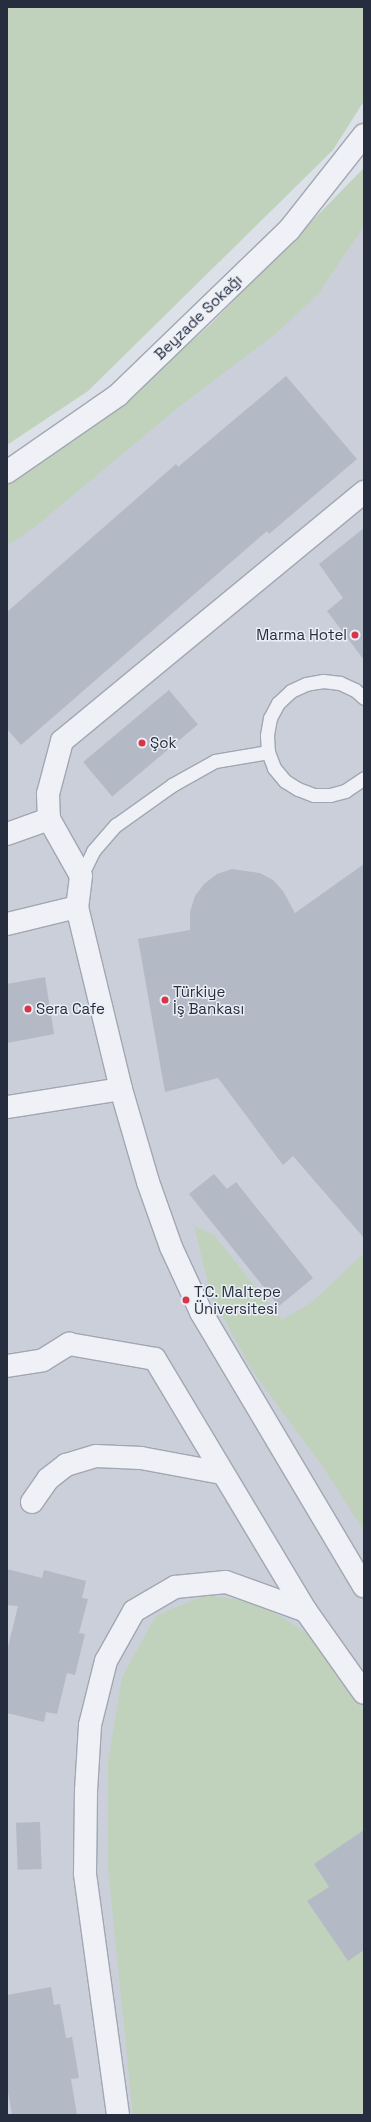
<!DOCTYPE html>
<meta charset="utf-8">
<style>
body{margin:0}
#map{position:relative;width:371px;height:2122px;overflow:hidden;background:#dce0e8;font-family:"Space Grotesk",sans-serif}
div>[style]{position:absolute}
.built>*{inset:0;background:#cacfda}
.green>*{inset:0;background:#c1d2bc}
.building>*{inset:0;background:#b3b9c5;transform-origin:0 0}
.roads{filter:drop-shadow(1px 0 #a1a7b2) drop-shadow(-1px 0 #a1a7b2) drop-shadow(0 1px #a1a7b2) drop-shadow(0 -1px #a1a7b2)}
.lane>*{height:13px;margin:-6.5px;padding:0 6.5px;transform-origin:6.5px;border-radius:6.5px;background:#eff1f6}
.street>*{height:22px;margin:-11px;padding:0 11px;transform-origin:11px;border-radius:11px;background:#eff1f6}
.dots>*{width:11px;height:11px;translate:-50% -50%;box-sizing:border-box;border:2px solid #ebeff5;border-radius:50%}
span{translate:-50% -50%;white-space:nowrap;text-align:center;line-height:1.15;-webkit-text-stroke:3px #ebeff5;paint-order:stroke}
.street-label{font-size:15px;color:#252d3f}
.poi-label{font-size:15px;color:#252d3f}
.right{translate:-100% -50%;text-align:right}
.left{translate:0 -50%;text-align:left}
.frame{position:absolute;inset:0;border:8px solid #252d3f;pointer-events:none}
</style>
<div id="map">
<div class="built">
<div style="clip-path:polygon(364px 168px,364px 2115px,7px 2115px,7px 485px,118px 407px,211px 324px)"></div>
</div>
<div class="green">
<div style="clip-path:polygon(7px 7px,364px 7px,364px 101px,333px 150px,88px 391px,7px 445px)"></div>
<div style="clip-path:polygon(364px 168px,364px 226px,319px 293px,279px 331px,180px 406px,36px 526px,7px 546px,7px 485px,118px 407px,211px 324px)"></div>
<div style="clip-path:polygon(194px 1226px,214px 1235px,282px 1320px,312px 1302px,364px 1253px,364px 1531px,323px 1467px,253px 1372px,211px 1295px)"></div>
<div style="clip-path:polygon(205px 1595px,257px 1602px,310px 1635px,364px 1711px,364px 2115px,133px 2115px,108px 1868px,108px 1761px,122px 1677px,156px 1616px)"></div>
</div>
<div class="building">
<div style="clip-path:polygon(286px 376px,357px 459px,269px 534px,267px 531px,21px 745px,7px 729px,7px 612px,176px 464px,178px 467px)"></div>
<div style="clip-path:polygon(364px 528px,364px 660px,327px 611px,343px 598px,319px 564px)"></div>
<div style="left:169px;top:690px;width:45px;height:112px;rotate:50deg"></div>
<div style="clip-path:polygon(364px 864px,364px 1238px,293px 1156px,283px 1165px,218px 1078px,165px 1092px,138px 939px,190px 930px,190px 912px,195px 896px,204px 884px,217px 874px,232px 869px,260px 873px,273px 880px,283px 891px,295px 913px)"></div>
<div style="clip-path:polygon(45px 977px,54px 1034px,7px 1043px,7px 984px)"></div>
<div style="clip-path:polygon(214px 1174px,227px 1189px,236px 1182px,313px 1278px,279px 1306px,189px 1194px)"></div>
<div style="clip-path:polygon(7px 1569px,42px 1578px,44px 1570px,86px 1581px,82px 1598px,88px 1599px,79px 1633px,85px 1634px,75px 1675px,67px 1673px,57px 1714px,46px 1712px,44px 1722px,7px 1713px,7px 1651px,18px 1606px,7px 1605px)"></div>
<div style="left:40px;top:1822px;width:47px;height:24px;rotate:88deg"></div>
<div style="clip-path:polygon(364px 1830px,364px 1950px,348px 1961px,307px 1901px,329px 1887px,314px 1864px)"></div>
<div style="clip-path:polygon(51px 1987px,54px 2005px,60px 2004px,66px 2038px,72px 2037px,79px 2078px,71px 2079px,77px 2115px,12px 2115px,7px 2086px,7px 1995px)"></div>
</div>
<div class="roads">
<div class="lane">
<div style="left:364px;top:698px;width:12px;rotate:-138deg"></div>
<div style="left:355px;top:690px;width:17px;rotate:-155deg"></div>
<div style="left:340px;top:683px;width:17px;rotate:-173deg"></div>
<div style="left:323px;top:681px;width:17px;rotate:170deg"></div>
<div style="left:306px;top:684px;width:17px;rotate:155deg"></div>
<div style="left:291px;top:691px;width:18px;rotate:137deg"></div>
<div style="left:278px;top:703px;width:17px;rotate:118deg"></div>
<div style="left:270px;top:718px;width:17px;rotate:100deg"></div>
<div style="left:267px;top:735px;width:17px;rotate:87deg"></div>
<div style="left:268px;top:752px;width:17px;rotate:69deg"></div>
<div style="left:274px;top:768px;width:17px;rotate:50deg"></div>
<div style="left:285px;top:781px;width:15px;rotate:32deg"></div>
<div style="left:298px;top:789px;width:17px;rotate:21deg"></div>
<div style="left:314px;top:795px;width:16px"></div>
<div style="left:330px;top:795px;width:16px;rotate:-15deg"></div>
<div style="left:345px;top:791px;width:23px;rotate:-34deg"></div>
<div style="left:81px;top:876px;width:28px;rotate:-64deg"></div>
<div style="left:93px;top:851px;width:35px;rotate:-49deg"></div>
<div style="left:116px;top:825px;width:69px;rotate:-35.5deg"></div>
<div style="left:172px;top:785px;width:49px;rotate:-29.2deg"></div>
<div style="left:215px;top:761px;width:54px;rotate:-9.6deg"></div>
</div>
<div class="street">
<div style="left:7px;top:472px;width:135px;rotate:-34.7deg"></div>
<div style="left:118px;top:395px;width:238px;rotate:-44deg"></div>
<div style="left:289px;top:230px;width:121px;rotate:-51.7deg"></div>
<div style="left:364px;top:492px;width:391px;rotate:140.5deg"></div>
<div style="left:62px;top:741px;width:55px;rotate:104.8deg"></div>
<div style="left:48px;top:794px;width:25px;rotate:88deg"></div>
<div style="left:49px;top:819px;width:65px;rotate:60.7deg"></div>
<div style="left:81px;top:876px;width:31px;rotate:97deg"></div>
<div style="left:77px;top:907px;width:187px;rotate:76.4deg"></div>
<div style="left:121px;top:1089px;width:97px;rotate:73.8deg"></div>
<div style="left:148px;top:1182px;width:69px;rotate:70.5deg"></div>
<div style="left:171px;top:1247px;width:72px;rotate:65.2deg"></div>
<div style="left:201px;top:1312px;width:319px;rotate:59.3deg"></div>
<div style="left:7px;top:834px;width:45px;rotate:-19.7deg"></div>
<div style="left:7px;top:924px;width:72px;rotate:-13.7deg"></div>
<div style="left:7px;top:1107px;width:115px;rotate:-9deg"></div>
<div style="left:7px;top:1366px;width:36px;rotate:-9deg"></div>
<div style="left:43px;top:1360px;width:31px;rotate:-32deg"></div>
<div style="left:69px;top:1344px;width:87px;rotate:9.9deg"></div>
<div style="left:155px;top:1359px;width:294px;rotate:59.1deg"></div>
<div style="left:306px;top:1611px;width:100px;rotate:54.7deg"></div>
<div style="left:32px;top:1502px;width:28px;rotate:-55deg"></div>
<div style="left:48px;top:1479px;width:23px;rotate:-38deg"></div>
<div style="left:66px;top:1465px;width:31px;rotate:-17deg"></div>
<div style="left:96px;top:1456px;width:45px;rotate:2.5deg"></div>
<div style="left:141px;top:1458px;width:82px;rotate:10.5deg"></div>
<div style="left:118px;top:2115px;width:244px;rotate:-97.8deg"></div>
<div style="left:85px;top:1873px;width:82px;rotate:-89.3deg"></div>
<div style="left:86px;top:1791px;width:66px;rotate:-86.5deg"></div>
<div style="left:90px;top:1725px;width:66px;rotate:-76deg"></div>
<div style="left:106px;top:1661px;width:57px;rotate:-60.8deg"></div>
<div style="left:134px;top:1611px;width:48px;rotate:-30.3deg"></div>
<div style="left:175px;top:1587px;width:51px;rotate:-5.6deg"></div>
<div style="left:226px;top:1582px;width:85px;rotate:19.9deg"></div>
</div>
</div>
<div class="dots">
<div style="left:355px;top:635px;background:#d83548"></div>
<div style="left:142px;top:743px;background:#d83548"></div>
<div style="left:165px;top:1000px;background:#d83548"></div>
<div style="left:28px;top:1009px;background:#d83548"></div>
<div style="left:186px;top:1300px;background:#d83548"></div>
</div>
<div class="street-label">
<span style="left:198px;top:317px;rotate:-44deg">Beyzade Sokağı</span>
</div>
<div class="poi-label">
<span class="right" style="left:347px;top:635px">Marma Hotel</span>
<span class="left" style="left:150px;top:743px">Şok</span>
<span class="left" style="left:173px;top:1000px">Türkiye<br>İş Bankası</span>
<span class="left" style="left:36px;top:1009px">Sera Cafe</span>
<span class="left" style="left:194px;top:1300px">T.C. Maltepe<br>Üniversitesi</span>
</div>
<div class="frame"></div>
</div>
